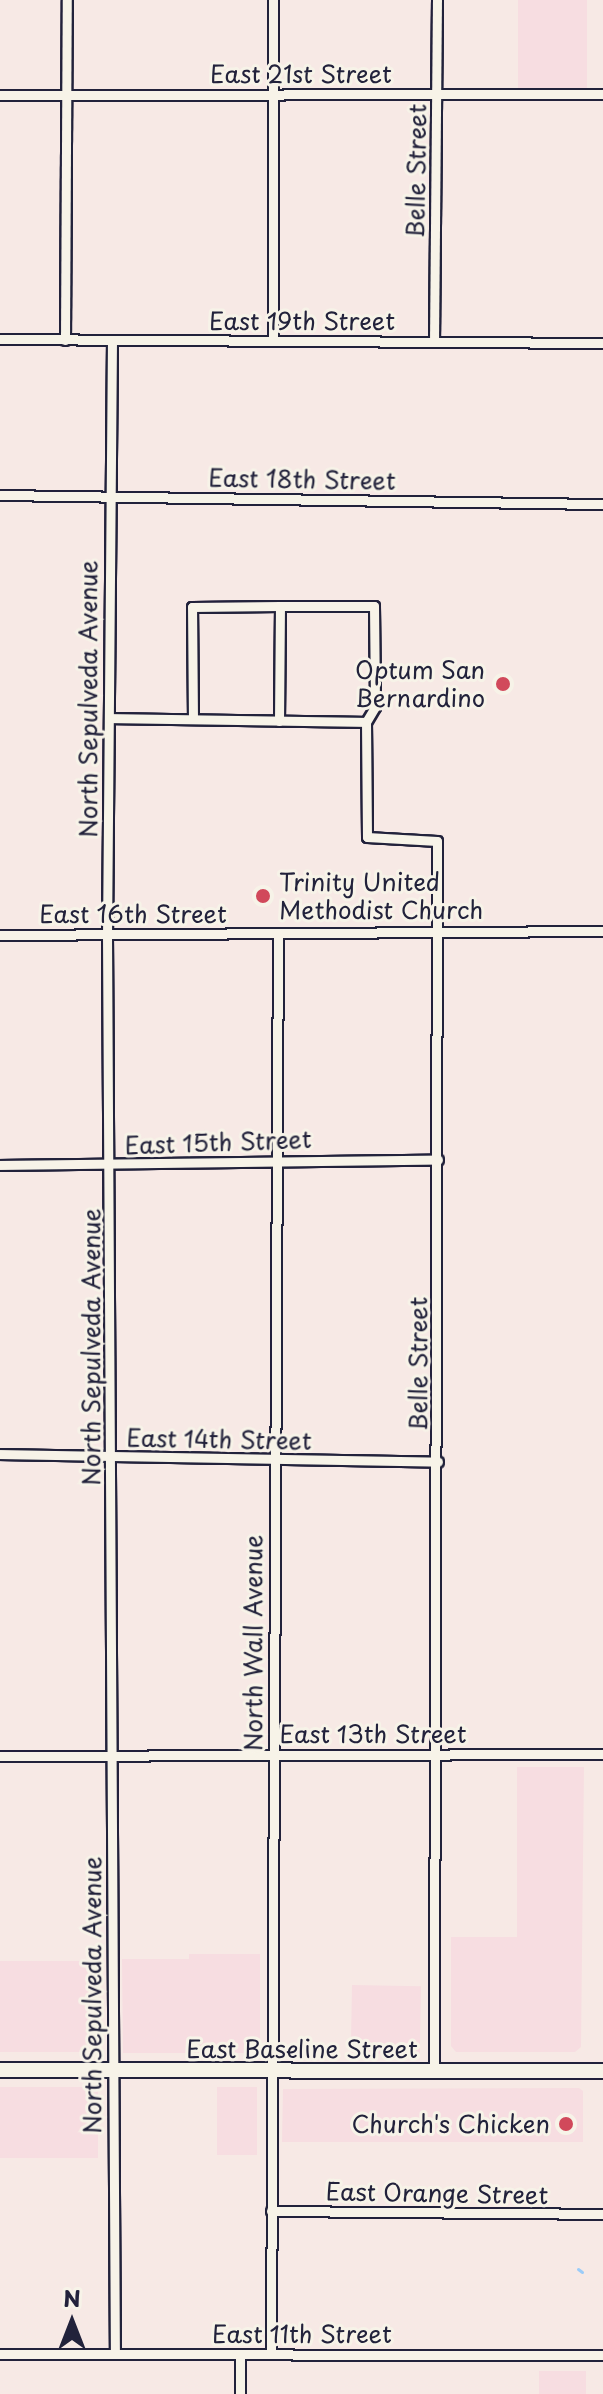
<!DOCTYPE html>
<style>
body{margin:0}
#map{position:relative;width:603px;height:2394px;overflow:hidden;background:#f7e9e5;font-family:"Playpen Sans",sans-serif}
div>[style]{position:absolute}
.built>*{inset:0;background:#f7dde1;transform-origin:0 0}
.stream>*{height:3px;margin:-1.5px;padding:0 1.5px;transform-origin:1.5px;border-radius:1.5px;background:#9cccf8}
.roads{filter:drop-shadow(2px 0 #22223b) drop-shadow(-2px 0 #22223b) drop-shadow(0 2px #22223b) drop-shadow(0 -2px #22223b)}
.minor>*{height:9px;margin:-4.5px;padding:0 4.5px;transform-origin:4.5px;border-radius:4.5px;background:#f7f3e8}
.primary>*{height:14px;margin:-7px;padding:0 7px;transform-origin:7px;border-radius:7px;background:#f7f3e8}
.dots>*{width:22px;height:22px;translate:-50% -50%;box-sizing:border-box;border:4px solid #f7f3e8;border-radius:50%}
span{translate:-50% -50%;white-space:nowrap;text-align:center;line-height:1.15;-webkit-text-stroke:6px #f7f3e8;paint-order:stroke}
.street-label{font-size:24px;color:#22223b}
.poi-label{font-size:24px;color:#22223b}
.right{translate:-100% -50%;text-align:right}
.left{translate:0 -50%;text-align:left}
.north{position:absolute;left:32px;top:2282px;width:80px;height:80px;-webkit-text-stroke:6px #f7f3e8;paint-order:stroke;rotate:0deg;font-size:22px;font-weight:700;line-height:32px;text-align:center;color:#22223b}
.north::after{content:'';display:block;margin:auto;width:28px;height:36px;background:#22223b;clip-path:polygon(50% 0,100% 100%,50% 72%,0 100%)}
</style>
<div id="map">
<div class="built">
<div style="left:518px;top:0;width:69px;height:88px"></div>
<div style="clip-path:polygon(517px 1767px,584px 1767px,581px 2047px,575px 2052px,456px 2052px,451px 2046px,451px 1937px,517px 1937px)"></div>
<div style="clip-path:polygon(189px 1954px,260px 1954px,260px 2053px,123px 2053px,122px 1959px,189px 1959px)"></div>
<div style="left:0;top:1961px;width:97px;height:91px"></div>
<div style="left:352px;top:1985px;width:69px;height:68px;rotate:1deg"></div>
<div style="left:0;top:2087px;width:98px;height:71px"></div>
<div style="left:217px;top:2087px;width:40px;height:68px"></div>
<div style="clip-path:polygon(579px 2088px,583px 2091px,583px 2142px,282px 2142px,283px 2089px)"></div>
<div style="left:539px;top:2371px;width:47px;height:23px"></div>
</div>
<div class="stream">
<div style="left:578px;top:2269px;width:5px;rotate:37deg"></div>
</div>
<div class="roads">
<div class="minor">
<div style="left:273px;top:0;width:341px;rotate:90deg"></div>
<div style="left:0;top:95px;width:603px;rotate:-0.1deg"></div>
<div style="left:0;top:339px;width:603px;rotate:0.38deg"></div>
<div style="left:65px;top:340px;width:340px;rotate:-89.7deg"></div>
<div style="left:112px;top:340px;width:595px;rotate:90.48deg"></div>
<div style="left:107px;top:935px;width:1419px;rotate:89.68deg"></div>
<div style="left:434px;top:342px;width:342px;rotate:-89.5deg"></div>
<div style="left:0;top:495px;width:603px;rotate:0.86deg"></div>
<div style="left:280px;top:606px;width:94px"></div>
<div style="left:374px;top:606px;width:101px;rotate:89.4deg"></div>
<div style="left:375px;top:707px;width:17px;rotate:121deg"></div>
<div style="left:109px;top:718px;width:257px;rotate:0.9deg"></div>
<div style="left:193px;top:719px;width:112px;rotate:-90.5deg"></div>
<div style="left:192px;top:607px;width:88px;rotate:-0.7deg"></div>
<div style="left:280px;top:606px;width:115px;rotate:90.5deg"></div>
<div style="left:366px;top:722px;width:115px;rotate:89.5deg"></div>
<div style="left:367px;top:837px;width:70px;rotate:3.3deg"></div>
<div style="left:437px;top:841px;width:1230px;rotate:90.14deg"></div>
<div style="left:0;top:935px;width:603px;rotate:-0.38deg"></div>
<div style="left:0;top:1165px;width:438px;rotate:-0.7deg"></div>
<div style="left:0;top:1454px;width:438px;rotate:1deg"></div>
<div style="left:0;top:1756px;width:603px;rotate:-0.19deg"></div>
<div style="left:271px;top:2211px;width:332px;rotate:0.5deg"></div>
<div style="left:0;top:2354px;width:603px;rotate:0.1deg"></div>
<div style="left:240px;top:2354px;width:40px;rotate:90deg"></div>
<div style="left:271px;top:2354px;width:1421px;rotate:-89.72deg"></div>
</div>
<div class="primary">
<div style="left:0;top:2070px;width:603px;rotate:0.1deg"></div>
</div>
</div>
<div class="dots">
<div style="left:503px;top:684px;background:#d1495b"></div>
<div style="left:263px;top:896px;background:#d1495b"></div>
<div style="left:566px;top:2124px;background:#d1495b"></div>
</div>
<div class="street-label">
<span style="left:301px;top:74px">East 21st Street</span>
<span style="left:416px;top:171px;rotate:-89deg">Belle Street</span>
<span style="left:302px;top:321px">East 19th Street</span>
<span style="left:302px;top:479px;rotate:1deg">East 18th Street</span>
<span style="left:88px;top:699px;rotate:-90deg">North Sepulveda Avenue</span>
<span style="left:133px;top:914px">East 16th Street</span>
<span style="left:218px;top:1142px;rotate:-2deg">East 15th Street</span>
<span style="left:91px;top:1347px;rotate:-90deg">North Sepulveda Avenue</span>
<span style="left:418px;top:1364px;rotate:-90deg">Belle Street</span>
<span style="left:219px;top:1439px;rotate:1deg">East 14th Street</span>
<span style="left:253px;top:1643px;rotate:-90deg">North Wall Avenue</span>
<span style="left:373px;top:1734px">East 13th Street</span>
<span style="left:92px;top:1995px;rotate:-90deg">North Sepulveda Avenue</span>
<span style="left:302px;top:2049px">East Baseline Street</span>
<span style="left:437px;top:2193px;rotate:1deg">East Orange Street</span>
<span style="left:302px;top:2334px">East 11th Street</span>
</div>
<div class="poi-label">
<span class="right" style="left:485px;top:684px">Optum San<br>Bernardino</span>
<span class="left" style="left:279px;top:896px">Trinity United<br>Methodist Church</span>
<span class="right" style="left:550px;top:2124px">Church's Chicken</span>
</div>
<div class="north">N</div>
</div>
